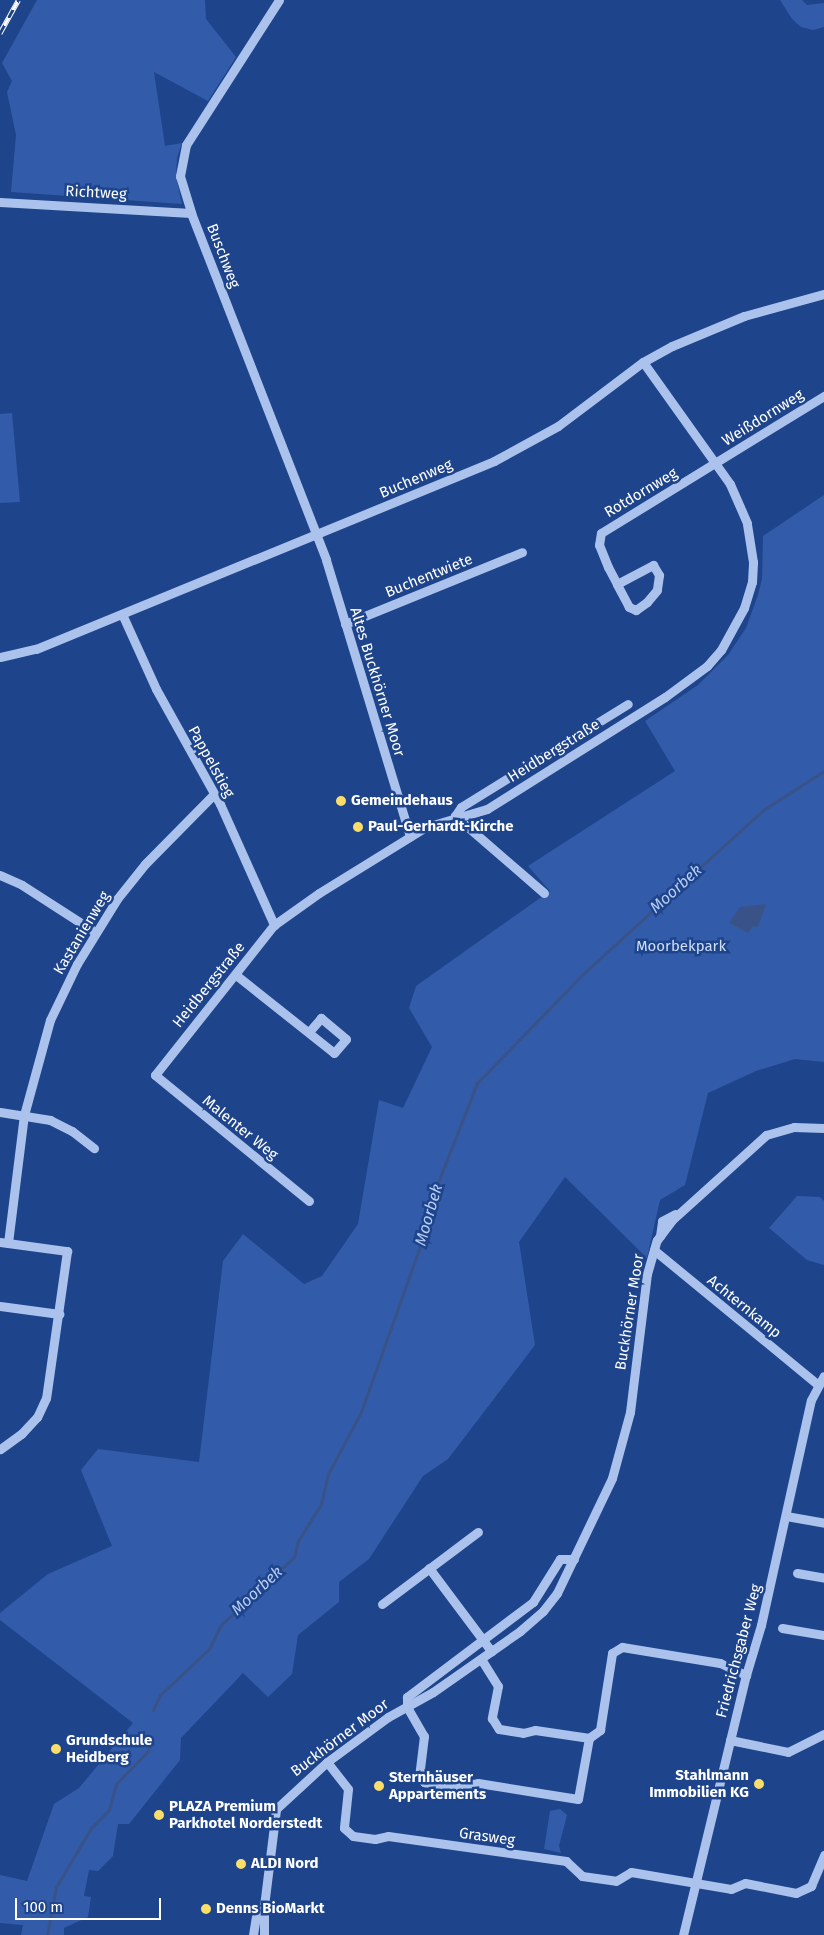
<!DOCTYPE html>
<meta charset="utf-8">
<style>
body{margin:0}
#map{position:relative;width:824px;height:1935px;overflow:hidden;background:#1e448c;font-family:"Fira Sans",sans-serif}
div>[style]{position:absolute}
.green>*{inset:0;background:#325ca9}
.water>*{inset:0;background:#395388}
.stream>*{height:3px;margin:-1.5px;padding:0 1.5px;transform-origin:1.5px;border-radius:1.5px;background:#395388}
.minor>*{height:9px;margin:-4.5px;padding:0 4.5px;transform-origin:4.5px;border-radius:4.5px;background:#abc2ec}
.rail>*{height:5px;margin-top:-2.5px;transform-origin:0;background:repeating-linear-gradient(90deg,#1e448c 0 9px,#fff 0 18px);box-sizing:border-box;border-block:1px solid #fff}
.dots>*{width:14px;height:14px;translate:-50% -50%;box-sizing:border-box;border:2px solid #1e448c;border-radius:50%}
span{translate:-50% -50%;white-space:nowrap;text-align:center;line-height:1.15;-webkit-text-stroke:5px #1e448c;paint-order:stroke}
.street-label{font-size:15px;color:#fff}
.poi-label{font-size:15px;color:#fff;font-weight:700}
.left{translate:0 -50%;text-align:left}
.right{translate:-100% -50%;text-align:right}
.park-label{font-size:15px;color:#d0dff9}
.water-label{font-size:16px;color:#b7cdf3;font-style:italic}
.scale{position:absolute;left:15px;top:1898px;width:146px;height:22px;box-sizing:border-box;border:2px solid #fff;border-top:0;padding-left:6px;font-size:15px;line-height:18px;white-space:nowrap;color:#fff;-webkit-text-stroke:4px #1e448c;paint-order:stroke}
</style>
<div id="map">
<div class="green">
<div style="clip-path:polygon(37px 0,205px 0,206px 19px,236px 57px,208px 101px,154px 72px,165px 146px,182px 143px,177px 158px,176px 177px,182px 204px,11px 192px,16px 135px,7px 92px,12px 81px,2px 63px)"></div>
<div style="clip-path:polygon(780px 0,802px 0,807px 5px,824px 3px,824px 27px,813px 30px,801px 27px,792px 19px)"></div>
<div style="clip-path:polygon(12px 413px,20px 502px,0 503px,0 414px)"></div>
<div style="clip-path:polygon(824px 495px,824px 1062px,795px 1059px,756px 1071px,708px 1093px,685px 1185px,660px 1200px,647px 1258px,565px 1177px,519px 1242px,535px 1345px,448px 1459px,423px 1476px,369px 1559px,339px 1582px,339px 1602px,298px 1635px,292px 1674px,268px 1697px,243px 1673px,181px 1738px,180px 1760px,129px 1824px,118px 1824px,113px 1856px,98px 1871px,89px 1870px,84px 1896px,91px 1897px,88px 1917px,64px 1928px,64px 1935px,21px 1935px,23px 1925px,0 1923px,0 1875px,27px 1881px,54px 1804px,79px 1788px,133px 1723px,0 1620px,0 1613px,48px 1574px,112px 1546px,81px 1470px,98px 1449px,199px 1462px,223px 1261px,243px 1234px,304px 1284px,322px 1276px,358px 1224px,379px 1100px,403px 1108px,432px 1047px,409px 1008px,416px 986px,550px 891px,528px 866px,675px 771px,645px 721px,698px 685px,728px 655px,746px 628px,758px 595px,762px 579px,763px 536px)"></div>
<div style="clip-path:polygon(797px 1196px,820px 1197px,824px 1201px,824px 1265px,807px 1260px,769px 1228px)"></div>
<div style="clip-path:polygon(560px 1809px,567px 1815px,559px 1846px,561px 1853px,544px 1849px,550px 1811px)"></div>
</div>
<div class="water">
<div style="clip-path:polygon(766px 904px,758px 927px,753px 926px,748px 933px,729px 923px,740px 907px)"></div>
</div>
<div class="stream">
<div style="left:153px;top:1710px;width:17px;rotate:-65deg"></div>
<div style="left:160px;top:1695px;width:67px;rotate:-43.2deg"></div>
<div style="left:209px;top:1649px;width:25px;rotate:-64deg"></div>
<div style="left:220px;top:1626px;width:101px;rotate:-43deg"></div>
<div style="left:294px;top:1557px;width:16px;rotate:-76deg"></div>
<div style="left:298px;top:1541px;width:44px;rotate:-58.1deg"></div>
<div style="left:321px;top:1504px;width:31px;rotate:-77deg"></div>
<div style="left:328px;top:1474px;width:70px;rotate:-62deg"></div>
<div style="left:361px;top:1412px;width:200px;rotate:-70.4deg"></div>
<div style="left:428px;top:1224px;width:19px;rotate:-87deg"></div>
<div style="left:429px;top:1205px;width:131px;rotate:-68.5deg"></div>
<div style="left:477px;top:1083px;width:153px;rotate:-45.8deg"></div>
<div style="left:584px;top:973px;width:242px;rotate:-42.3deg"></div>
<div style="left:763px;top:810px;width:72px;rotate:-32.6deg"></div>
<div style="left:47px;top:1935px;width:49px;rotate:-79.4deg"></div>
<div style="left:56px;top:1887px;width:69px;rotate:-59.3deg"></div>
<div style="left:91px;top:1828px;width:25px;rotate:-45deg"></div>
<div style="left:109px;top:1810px;width:27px;rotate:-75deg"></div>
<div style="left:116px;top:1784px;width:46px;rotate:-45.9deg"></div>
<div style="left:148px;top:1751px;width:14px;rotate:-73deg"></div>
</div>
<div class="minor">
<div style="left:279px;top:0;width:172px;rotate:122.7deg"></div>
<div style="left:186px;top:145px;width:32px;rotate:101deg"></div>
<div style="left:180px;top:176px;width:39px;rotate:73deg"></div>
<div style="left:191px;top:213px;width:372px;rotate:68.7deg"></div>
<div style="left:326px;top:560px;width:289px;rotate:73.1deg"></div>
<div style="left:0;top:202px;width:191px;rotate:3.3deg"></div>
<div style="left:617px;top:584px;width:41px;rotate:-27.8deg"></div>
<div style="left:653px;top:565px;width:12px;rotate:59deg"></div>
<div style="left:659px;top:575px;width:15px;rotate:98deg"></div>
<div style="left:657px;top:590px;width:16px;rotate:130deg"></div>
<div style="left:647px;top:602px;width:14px;rotate:144deg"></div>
<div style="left:636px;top:610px;width:8px;rotate:-157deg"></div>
<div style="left:629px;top:607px;width:26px;rotate:-118deg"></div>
<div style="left:617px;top:584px;width:19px;rotate:-118deg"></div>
<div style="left:608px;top:567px;width:24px;rotate:-112deg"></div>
<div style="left:599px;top:545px;width:12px;rotate:-81deg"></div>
<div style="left:601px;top:533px;width:262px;rotate:-31.6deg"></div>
<div style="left:122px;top:614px;width:82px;rotate:65.6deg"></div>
<div style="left:156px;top:689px;width:132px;rotate:60.9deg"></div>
<div style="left:220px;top:804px;width:133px;rotate:65.9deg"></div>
<div style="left:345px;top:624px;width:191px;rotate:-22.1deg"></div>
<div style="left:0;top:657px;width:37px;rotate:-13deg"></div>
<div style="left:36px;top:649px;width:495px;rotate:-22.3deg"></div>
<div style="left:494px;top:461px;width:73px;rotate:-28.7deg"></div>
<div style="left:558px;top:426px;width:106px;rotate:-37deg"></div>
<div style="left:643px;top:362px;width:33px;rotate:-29deg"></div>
<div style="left:672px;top:346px;width:78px;rotate:-22.6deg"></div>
<div style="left:744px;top:316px;width:83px;rotate:-15.4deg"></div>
<div style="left:0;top:875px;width:24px;rotate:24deg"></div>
<div style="left:22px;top:885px;width:87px;rotate:32.8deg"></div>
<div style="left:544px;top:893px;width:118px;rotate:-139.1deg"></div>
<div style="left:455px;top:816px;width:11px;rotate:-56deg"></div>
<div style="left:461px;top:807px;width:196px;rotate:-31.7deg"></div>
<div style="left:236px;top:975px;width:125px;rotate:38.5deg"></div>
<div style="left:334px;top:1053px;width:18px;rotate:-49deg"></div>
<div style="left:346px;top:1039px;width:33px;rotate:-140deg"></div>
<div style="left:321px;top:1018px;width:18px;rotate:131deg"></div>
<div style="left:0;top:1112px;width:51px;rotate:9.1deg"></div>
<div style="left:50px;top:1120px;width:25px;rotate:27deg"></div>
<div style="left:72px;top:1131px;width:28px;rotate:38deg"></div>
<div style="left:309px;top:1201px;width:199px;rotate:-140.7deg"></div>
<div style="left:155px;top:1075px;width:191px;rotate:-51.6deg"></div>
<div style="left:274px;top:925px;width:55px;rotate:-35.4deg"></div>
<div style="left:319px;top:893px;width:126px;rotate:-31.7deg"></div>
<div style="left:426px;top:827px;width:64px;rotate:-16.4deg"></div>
<div style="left:487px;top:809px;width:210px;rotate:-32.2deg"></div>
<div style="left:665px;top:697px;width:52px;rotate:-36.4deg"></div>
<div style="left:707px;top:666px;width:21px;rotate:-49deg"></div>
<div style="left:721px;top:650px;width:48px;rotate:-61.3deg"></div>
<div style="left:744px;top:608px;width:27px;rotate:-73deg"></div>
<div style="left:752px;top:582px;width:20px;rotate:-87deg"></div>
<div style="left:753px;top:562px;width:39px;rotate:-99deg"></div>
<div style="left:747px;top:523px;width:43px;rotate:-113.6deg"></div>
<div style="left:730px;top:484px;width:150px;rotate:-125.5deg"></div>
<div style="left:660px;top:1236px;width:15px;rotate:-82deg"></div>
<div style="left:662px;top:1221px;width:15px;rotate:-28deg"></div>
<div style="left:0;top:1242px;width:68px;rotate:7.7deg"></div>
<div style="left:67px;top:1251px;width:148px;rotate:98.1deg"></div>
<div style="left:46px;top:1398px;width:21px;rotate:115deg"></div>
<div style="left:37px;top:1417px;width:23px;rotate:133deg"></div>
<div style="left:21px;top:1434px;width:26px;rotate:144deg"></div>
<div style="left:8px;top:1243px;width:129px;rotate:-82.9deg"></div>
<div style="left:24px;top:1115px;width:98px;rotate:-74.7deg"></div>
<div style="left:50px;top:1020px;width:62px;rotate:-64.3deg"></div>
<div style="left:77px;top:964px;width:76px;rotate:-58.4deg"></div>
<div style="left:117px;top:899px;width:45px;rotate:-51.3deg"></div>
<div style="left:145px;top:864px;width:98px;rotate:-45.4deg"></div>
<div style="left:654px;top:1250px;width:211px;rotate:39.4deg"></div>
<div style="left:0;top:1306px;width:60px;rotate:7.7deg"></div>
<div style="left:786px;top:1516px;width:39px;rotate:10deg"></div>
<div style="left:574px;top:1559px;width:14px;rotate:180deg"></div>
<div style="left:560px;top:1559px;width:51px;rotate:122.1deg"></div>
<div style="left:533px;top:1602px;width:158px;rotate:143deg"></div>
<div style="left:407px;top:1697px;width:10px;rotate:90deg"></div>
<div style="left:407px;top:1707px;width:34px;rotate:60deg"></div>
<div style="left:424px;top:1736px;width:35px;rotate:97deg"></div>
<div style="left:420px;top:1771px;width:12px;rotate:70deg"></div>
<div style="left:424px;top:1782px;width:27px;rotate:10deg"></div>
<div style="left:451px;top:1787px;width:27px;rotate:-8deg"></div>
<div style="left:478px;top:1783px;width:101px;rotate:9.1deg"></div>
<div style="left:578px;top:1799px;width:62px;rotate:-79.8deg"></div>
<div style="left:589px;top:1738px;width:14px;rotate:-36deg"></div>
<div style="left:600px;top:1730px;width:78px;rotate:-81.1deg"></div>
<div style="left:612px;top:1653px;width:12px;rotate:-31deg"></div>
<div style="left:622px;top:1647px;width:99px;rotate:9.3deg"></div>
<div style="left:720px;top:1663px;width:29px;rotate:25deg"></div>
<div style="left:429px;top:1568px;width:104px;rotate:53.2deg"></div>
<div style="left:797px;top:1573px;width:27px;rotate:10deg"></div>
<div style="left:382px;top:1604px;width:120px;rotate:-36.9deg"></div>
<div style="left:782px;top:1628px;width:43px;rotate:9.5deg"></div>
<div style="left:481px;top:1659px;width:32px;rotate:58deg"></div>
<div style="left:498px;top:1686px;width:33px;rotate:101deg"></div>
<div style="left:492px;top:1718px;width:13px;rotate:58deg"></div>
<div style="left:499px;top:1729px;width:24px;rotate:9deg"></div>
<div style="left:523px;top:1733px;width:12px;rotate:-14deg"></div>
<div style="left:535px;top:1730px;width:55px;rotate:8.4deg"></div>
<div style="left:730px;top:1740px;width:59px;rotate:11.7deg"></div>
<div style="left:788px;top:1752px;width:40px;rotate:-26.6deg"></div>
<div style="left:327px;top:1762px;width:34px;rotate:52deg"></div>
<div style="left:348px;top:1789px;width:39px;rotate:96deg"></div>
<div style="left:344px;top:1828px;width:12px;rotate:42deg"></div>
<div style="left:353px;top:1836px;width:22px;rotate:8deg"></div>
<div style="left:375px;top:1839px;width:13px;rotate:-13deg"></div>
<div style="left:388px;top:1836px;width:180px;rotate:8deg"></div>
<div style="left:566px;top:1861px;width:22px;rotate:43deg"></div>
<div style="left:582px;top:1876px;width:34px;rotate:8deg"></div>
<div style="left:616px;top:1881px;width:17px;rotate:-31deg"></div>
<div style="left:631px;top:1872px;width:101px;rotate:9.6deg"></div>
<div style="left:731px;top:1889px;width:15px;rotate:-23deg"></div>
<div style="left:745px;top:1883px;width:52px;rotate:11.1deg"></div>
<div style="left:796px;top:1893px;width:17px;rotate:-25deg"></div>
<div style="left:811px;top:1886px;width:34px;rotate:-67deg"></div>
<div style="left:253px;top:1935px;width:18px;rotate:-81deg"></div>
<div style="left:256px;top:1917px;width:14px;rotate:-54deg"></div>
<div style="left:264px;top:1935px;width:29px;rotate:-90deg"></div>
<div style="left:264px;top:1906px;width:98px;rotate:-82.9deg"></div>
<div style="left:276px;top:1809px;width:69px;rotate:-42.7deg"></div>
<div style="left:327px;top:1762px;width:76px;rotate:-36.4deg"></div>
<div style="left:388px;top:1717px;width:51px;rotate:-29.1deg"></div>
<div style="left:433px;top:1692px;width:106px;rotate:-35deg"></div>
<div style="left:520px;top:1631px;width:30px;rotate:-41deg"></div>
<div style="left:543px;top:1611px;width:23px;rotate:-52deg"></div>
<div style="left:557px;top:1593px;width:127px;rotate:-64.4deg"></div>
<div style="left:612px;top:1478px;width:68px;rotate:-74.7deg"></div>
<div style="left:630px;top:1412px;width:139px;rotate:-83deg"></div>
<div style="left:647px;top:1274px;width:35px;rotate:-74deg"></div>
<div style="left:657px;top:1240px;width:25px;rotate:-53deg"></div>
<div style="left:672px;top:1220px;width:127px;rotate:-42.1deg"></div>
<div style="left:766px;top:1135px;width:29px;rotate:-16deg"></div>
<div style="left:794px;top:1127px;width:30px;rotate:2deg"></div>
<div style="left:683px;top:1935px;width:268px;rotate:-76.4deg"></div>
<div style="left:746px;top:1675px;width:52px;rotate:-73.3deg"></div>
<div style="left:761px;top:1625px;width:230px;rotate:-77.5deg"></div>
<div style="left:811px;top:1400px;width:27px;rotate:-62deg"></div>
</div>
<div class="rail">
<div style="left:0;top:33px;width:38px;rotate:-61deg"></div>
</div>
<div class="dots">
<div style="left:341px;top:801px;background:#fbde6a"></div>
<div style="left:358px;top:827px;background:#fbde6a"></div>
<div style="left:56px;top:1749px;background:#fbde6a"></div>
<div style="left:759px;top:1784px;background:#fbde6a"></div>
<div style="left:379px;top:1786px;background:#fbde6a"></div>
<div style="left:159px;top:1815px;background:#fbde6a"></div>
<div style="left:241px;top:1864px;background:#fbde6a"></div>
<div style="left:206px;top:1909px;background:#fbde6a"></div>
</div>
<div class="street-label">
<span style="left:96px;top:193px;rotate:3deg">Richtweg</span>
<span style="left:223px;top:256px;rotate:69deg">Buschweg</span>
<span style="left:763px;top:418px;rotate:-32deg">Weißdornweg</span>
<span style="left:416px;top:479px;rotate:-23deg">Buchenweg</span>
<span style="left:641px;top:493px;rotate:-31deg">Rotdornweg</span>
<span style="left:429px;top:576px;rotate:-22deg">Buchentwiete</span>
<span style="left:377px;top:682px;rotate:73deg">Altes Buckhörner Moor</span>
<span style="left:554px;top:751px;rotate:-32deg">Heidbergstraße</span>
<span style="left:211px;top:762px;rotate:61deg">Pappelstieg</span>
<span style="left:82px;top:933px;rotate:-59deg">Kastanienweg</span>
<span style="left:209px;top:985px;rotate:-51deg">Heidbergstraße</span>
<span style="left:240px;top:1128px;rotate:39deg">Malenter Weg</span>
<span style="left:744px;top:1307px;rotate:39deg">Achternkamp</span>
<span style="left:630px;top:1312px;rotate:-81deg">Buckhörner Moor</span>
<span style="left:739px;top:1651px;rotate:-75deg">Friedrichsgaber Weg</span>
<span style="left:340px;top:1738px;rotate:-37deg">Buckhörner Moor</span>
<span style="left:487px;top:1837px;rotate:8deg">Grasweg</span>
</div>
<div class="poi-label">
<span class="left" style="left:351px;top:801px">Gemeindehaus</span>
<span class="left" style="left:368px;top:827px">Paul-Gerhardt-Kirche</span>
<span class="left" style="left:66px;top:1749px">Grundschule<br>Heidberg</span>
<span class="right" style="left:749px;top:1784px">Stahlmann<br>Immobilien KG</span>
<span class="left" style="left:389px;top:1786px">Sternhäuser<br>Appartements</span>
<span class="left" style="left:169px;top:1815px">PLAZA Premium<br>Parkhotel Norderstedt</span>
<span class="left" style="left:251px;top:1864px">ALDI Nord</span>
<span class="left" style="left:216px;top:1909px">Denns BioMarkt</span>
</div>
<div class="park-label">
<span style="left:681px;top:947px">Moorbekpark</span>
</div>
<div class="water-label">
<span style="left:676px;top:889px;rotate:-42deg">Moorbek</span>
<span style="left:429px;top:1215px;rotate:-74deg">Moorbek</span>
<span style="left:257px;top:1591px;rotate:-43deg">Moorbek</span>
</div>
<div class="scale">100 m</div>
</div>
